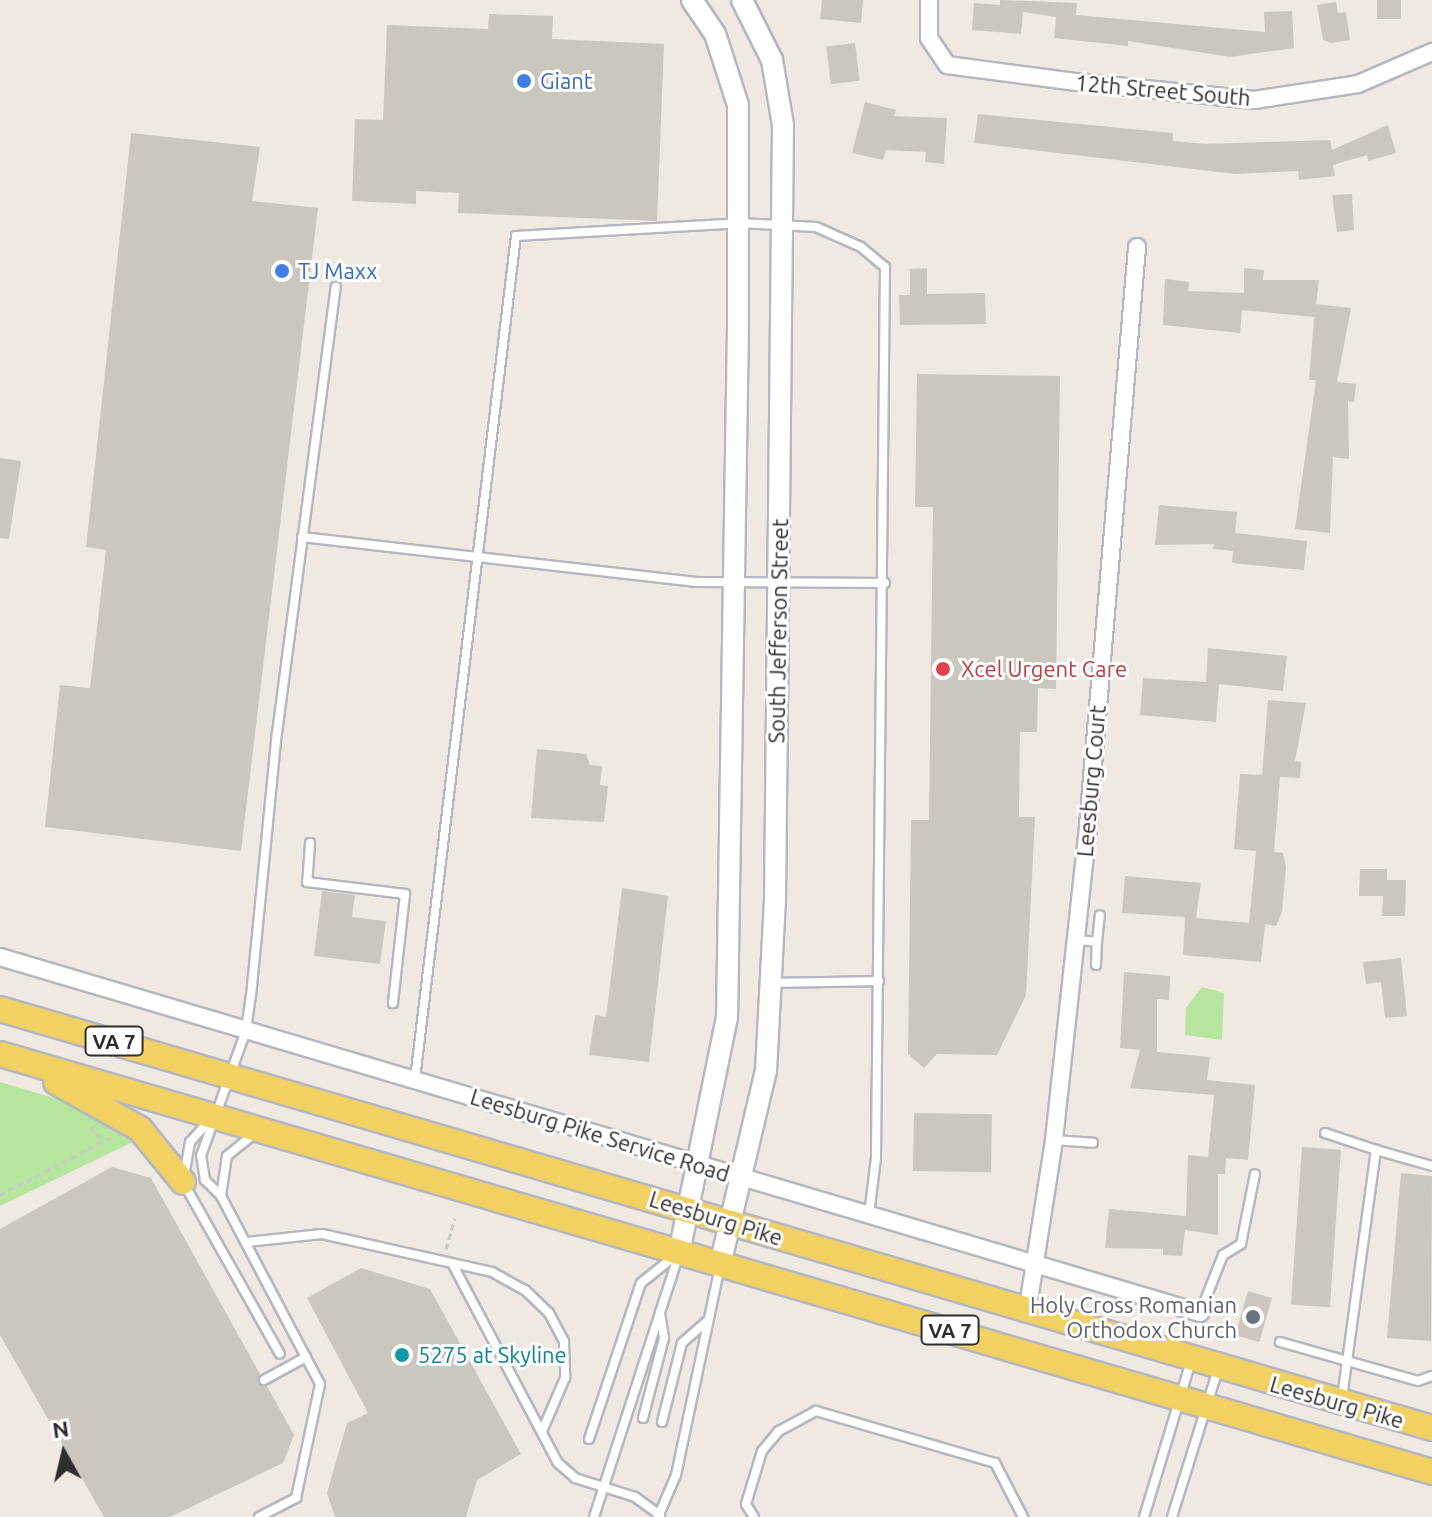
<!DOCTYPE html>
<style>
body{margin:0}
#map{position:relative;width:1432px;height:1517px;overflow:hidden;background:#efe9e1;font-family:Ubuntu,sans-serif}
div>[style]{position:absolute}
.green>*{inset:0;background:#b6e59e}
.building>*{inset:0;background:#cbc7bf;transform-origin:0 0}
.path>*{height:3px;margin-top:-1.5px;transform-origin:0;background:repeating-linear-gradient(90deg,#c9c9c9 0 6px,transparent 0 10px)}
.roads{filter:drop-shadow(2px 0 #b4b7c1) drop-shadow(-2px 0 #b4b7c1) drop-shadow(0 2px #b4b7c1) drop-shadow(0 -2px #b4b7c1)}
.service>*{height:8px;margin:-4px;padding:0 4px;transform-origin:4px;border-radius:4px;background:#fff}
.minor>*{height:16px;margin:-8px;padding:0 8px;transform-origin:8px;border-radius:8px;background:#fff}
.tertiary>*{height:20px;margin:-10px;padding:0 10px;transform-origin:10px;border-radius:10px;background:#fff}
.primary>*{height:24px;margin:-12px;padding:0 12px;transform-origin:12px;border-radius:12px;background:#f2d163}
.dots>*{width:22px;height:22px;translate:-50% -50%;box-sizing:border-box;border:4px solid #fff;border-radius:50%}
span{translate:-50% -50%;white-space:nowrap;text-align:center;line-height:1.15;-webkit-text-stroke:6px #fff;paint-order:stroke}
.shield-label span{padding:2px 6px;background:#fff;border:2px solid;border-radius:6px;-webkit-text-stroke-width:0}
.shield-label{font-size:20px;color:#2e2e2e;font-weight:700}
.shop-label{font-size:22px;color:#366cbe}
.left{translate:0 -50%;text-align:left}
.street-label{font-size:22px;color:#2e2e2e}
.health-label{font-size:22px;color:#be3a42}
.worship-label{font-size:22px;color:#5b616d}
.right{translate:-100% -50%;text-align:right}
.culture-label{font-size:22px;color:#0d838f}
.north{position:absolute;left:24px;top:1413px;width:80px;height:80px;-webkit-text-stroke:6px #fff;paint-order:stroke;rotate:352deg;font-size:22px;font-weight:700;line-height:32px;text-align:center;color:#2e2e2e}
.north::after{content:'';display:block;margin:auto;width:28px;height:36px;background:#2e2e2e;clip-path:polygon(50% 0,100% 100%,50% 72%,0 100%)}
</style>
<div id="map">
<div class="green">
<div style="clip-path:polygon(1202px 987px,1224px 993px,1222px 1040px,1185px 1035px,1186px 1008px)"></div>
<div style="clip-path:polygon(0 1082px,77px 1105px,137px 1140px,0 1206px)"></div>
</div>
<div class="building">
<div style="clip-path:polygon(822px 0,863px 0,861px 23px,820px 19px)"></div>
<div style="clip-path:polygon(1000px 0,1077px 3px,1076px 15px,1265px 32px,1264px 12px,1292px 11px,1294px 48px,1230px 57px,1128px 41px,1128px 46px,1054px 38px,1056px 17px,1023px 12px,1021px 34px,972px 30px,974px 3px,1000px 5px)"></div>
<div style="left:1377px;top:0;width:24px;height:19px"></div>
<div style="clip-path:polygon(1336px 2px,1338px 13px,1346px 12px,1350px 40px,1331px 43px,1323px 40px,1317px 5px)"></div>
<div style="clip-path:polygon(489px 14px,553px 16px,552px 39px,664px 44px,657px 221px,458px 213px,459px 193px,416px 191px,416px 204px,352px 201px,355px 119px,383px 120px,387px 25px,488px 29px)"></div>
<div style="left:855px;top:43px;width:38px;height:29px;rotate:83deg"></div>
<div style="clip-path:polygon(865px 102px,896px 110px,894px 116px,947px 118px,944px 164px,925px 162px,926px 152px,886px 150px,883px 160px,852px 153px)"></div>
<div style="clip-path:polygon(978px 114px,1173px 133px,1173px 141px,1205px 144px,1330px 140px,1332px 150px,1388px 125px,1396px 153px,1368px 161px,1367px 155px,1333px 165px,1335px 176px,1299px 180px,1298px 171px,1235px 174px,974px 143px)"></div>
<div style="clip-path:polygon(131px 133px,260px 147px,252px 201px,318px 208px,241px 851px,45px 827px,60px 685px,90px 688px,106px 550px,86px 547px)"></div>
<div style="clip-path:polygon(1352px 194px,1354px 230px,1337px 232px,1332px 195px)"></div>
<div style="clip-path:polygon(927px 268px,927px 294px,985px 293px,986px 324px,900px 325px,899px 295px,910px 295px,910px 269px)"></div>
<div style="clip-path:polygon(1244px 268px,1264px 270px,1263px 280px,1319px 280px,1316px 304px,1351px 308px,1337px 382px,1356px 384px,1354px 402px,1348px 401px,1349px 459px,1333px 457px,1330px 533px,1295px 529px,1316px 380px,1309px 380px,1315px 308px,1314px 317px,1242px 310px,1240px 333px,1163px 325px,1165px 279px,1189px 282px,1188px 291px,1244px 293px)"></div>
<div style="clip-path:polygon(917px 374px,1060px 376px,1056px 689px,1038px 688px,1037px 732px,1020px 732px,1019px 817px,1035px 817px,1026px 995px,997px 1055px,937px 1054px,924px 1068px,908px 1054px,911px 820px,929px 820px,933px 507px,915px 507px)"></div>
<div style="clip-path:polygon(0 458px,21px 461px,9px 539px,0 538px)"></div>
<div style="clip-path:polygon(1159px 505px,1237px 512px,1235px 533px,1307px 541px,1304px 570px,1232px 563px,1233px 551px,1213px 549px,1214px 544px,1155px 545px)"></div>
<div style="clip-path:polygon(1208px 648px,1287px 656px,1283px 691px,1219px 684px,1216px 722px,1140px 715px,1143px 678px,1206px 682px)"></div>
<div style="clip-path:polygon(1268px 700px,1306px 703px,1295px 761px,1301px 762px,1300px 778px,1280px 777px,1274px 852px,1283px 853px,1286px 867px,1282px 912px,1276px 926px,1265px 924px,1261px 962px,1183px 955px,1185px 917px,1122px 913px,1125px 876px,1201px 883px,1196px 918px,1249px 923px,1256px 851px,1234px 849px,1240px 774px,1262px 775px)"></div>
<div style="clip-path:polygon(537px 749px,586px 754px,590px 765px,602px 766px,600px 785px,608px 786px,604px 822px,531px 818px)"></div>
<div style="clip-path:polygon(1360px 869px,1387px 869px,1387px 880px,1406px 880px,1405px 916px,1382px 916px,1383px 896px,1359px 896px)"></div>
<div style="clip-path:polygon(622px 888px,668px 896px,649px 1062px,589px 1055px,595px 1015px,606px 1017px)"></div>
<div style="clip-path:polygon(322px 891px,355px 895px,352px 917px,386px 921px,380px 964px,314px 956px)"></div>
<div style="clip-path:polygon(1401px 958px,1407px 1016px,1385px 1018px,1381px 982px,1366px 984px,1363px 962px)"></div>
<div style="clip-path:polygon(1124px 972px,1170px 976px,1169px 1000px,1157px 999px,1157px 1052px,1210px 1057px,1207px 1080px,1255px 1085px,1248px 1160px,1226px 1158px,1225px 1174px,1218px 1174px,1218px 1235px,1185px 1230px,1182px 1256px,1163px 1255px,1163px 1249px,1105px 1248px,1109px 1209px,1186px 1216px,1188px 1155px,1208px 1157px,1214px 1095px,1130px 1088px,1140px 1050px,1120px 1048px)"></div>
<div style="left:914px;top:1113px;width:78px;height:58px;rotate:1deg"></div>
<div style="left:1302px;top:1147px;width:39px;height:158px;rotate:4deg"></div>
<div style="clip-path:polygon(112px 1167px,151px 1178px,260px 1374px,258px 1384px,267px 1386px,294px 1435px,283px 1463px,170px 1517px,104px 1517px,0 1335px,0 1229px)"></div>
<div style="clip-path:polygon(1401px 1173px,1432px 1176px,1431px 1341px,1387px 1338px)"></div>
<div style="clip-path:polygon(361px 1268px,430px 1289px,521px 1454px,477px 1480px,466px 1517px,335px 1517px,327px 1493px,347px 1423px,368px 1413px,307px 1298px)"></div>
<div style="left:1248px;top:1291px;width:25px;height:46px;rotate:16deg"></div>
</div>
<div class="path">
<div style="left:90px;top:1127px;width:16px;rotate:47deg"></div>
<div style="left:0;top:1195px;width:125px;rotate:-27.6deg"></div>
<div style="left:446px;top:1249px;width:32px;rotate:-74deg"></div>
</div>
<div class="roads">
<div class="service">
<div style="left:302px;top:537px;width:397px;rotate:6.5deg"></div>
<div style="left:696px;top:582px;width:189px;rotate:0.3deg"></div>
<div style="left:310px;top:843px;width:39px;rotate:94deg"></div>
<div style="left:307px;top:882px;width:99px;rotate:7deg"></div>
<div style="left:405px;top:894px;width:110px;rotate:96.3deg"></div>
<div style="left:1076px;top:940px;width:21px;rotate:5deg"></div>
<div style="left:1097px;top:942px;width:27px;rotate:-84deg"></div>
<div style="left:1096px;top:965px;width:23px;rotate:-88deg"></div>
<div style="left:773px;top:983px;width:106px;rotate:-1.1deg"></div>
<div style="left:415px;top:1079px;width:849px;rotate:-83.17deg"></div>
<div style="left:516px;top:236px;width:223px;rotate:-3.3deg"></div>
<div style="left:739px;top:223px;width:77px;rotate:3deg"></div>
<div style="left:816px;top:227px;width:49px;rotate:24deg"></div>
<div style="left:861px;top:247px;width:31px;rotate:40deg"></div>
<div style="left:885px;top:267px;width:891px;rotate:90.58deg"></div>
<div style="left:876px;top:1158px;width:57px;rotate:97deg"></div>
<div style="left:209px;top:1121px;width:28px;rotate:132deg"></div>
<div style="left:190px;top:1142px;width:41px;rotate:99.9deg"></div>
<div style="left:183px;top:1182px;width:197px;rotate:60.6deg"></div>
<div style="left:1325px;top:1133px;width:54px;rotate:18.4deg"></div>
<div style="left:1054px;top:1140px;width:39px;rotate:4deg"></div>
<div style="left:221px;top:1196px;width:40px;rotate:-81.5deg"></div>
<div style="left:227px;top:1156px;width:35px;rotate:-39deg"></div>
<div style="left:247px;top:1242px;width:75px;rotate:-6.1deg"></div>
<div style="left:322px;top:1234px;width:174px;rotate:12.6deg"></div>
<div style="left:492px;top:1272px;width:38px;rotate:29deg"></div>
<div style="left:525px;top:1290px;width:33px;rotate:44deg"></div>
<div style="left:549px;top:1313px;width:32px;rotate:62deg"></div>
<div style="left:564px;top:1341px;width:37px;rotate:88deg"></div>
<div style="left:565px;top:1378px;width:56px;rotate:113.3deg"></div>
<div style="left:453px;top:1265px;width:224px;rotate:62.1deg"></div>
<div style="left:558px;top:1463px;width:23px;rotate:41deg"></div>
<div style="left:575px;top:1478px;width:63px;rotate:17.6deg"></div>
<div style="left:635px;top:1497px;width:31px;rotate:36deg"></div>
<div style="left:1200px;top:1313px;width:62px;rotate:-68.4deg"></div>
<div style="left:1223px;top:1255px;width:21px;rotate:-31deg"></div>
<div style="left:1241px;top:1244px;width:71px;rotate:-78.7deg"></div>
<div style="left:1280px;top:1342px;width:143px;rotate:15.8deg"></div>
<div style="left:1418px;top:1381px;width:15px;rotate:-20deg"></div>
<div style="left:264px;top:1380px;width:48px;rotate:-28.7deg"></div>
<div style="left:1342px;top:1398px;width:250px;rotate:-82.2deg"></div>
<div style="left:1376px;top:1150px;width:58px;rotate:15.9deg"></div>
<div style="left:643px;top:1418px;width:83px;rotate:-75.3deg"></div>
<div style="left:664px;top:1338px;width:26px;rotate:-99deg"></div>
<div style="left:662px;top:1422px;width:81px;rotate:-75.8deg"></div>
<div style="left:682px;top:1343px;width:33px;rotate:-41deg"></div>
<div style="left:589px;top:1439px;width:164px;rotate:-71.6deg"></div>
<div style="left:641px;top:1283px;width:43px;rotate:-38.5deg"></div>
<div style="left:259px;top:1517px;width:42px;rotate:-27.2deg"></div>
<div style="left:296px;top:1498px;width:116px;rotate:-78.1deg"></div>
<div style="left:320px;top:1384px;width:212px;rotate:-117.8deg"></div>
<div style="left:221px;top:1196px;width:23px;rotate:-135deg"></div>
<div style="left:205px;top:1180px;width:24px;rotate:-99deg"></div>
<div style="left:201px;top:1156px;width:134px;rotate:-70.3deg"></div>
<div style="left:246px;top:1030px;width:34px;rotate:-82deg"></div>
<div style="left:251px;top:996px;width:264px;rotate:-84.4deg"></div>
<div style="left:277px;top:733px;width:450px;rotate:-82.5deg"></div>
<div style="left:594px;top:1517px;width:276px;rotate:-72.1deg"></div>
<div style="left:658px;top:1517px;width:46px;rotate:-66.8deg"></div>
<div style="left:676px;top:1475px;width:213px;rotate:-78.1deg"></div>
<div style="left:754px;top:1517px;width:15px;rotate:-122deg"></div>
<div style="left:746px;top:1504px;width:55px;rotate:-73.2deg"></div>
<div style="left:762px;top:1451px;width:26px;rotate:-50deg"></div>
<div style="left:779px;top:1431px;width:42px;rotate:-28.4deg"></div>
<div style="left:816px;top:1411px;width:186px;rotate:16.2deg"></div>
<div style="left:995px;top:1463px;width:61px;rotate:62.6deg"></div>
<div style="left:1144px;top:1517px;width:163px;rotate:-73.2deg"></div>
<div style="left:1172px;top:1517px;width:155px;rotate:-72.7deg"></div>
</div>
<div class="minor">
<div style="left:929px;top:0;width:38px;rotate:90deg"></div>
<div style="left:929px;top:38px;width:32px;rotate:56deg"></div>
<div style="left:947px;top:65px;width:131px;rotate:7.5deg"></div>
<div style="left:1077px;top:82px;width:178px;rotate:5.8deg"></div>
<div style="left:1254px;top:100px;width:105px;rotate:-8.7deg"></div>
<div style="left:1358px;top:84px;width:81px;rotate:-23.4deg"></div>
<div style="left:0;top:957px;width:1252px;rotate:16.52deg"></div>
<div style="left:1027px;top:1313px;width:175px;rotate:-81.1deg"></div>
<div style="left:1054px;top:1140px;width:317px;rotate:-83.8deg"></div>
<div style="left:1088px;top:825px;width:580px;rotate:-85.15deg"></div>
</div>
<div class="tertiary">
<div style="left:679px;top:1253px;width:240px;rotate:-78.5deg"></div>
<div style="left:727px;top:1018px;width:696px;rotate:-89.09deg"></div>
<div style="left:738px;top:322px;width:217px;rotate:-90deg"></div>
<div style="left:738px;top:105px;width:75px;rotate:-107.9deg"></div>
<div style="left:715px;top:34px;width:41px;rotate:-124.1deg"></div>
<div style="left:720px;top:1265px;width:199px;rotate:-76.7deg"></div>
<div style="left:766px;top:1071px;width:170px;rotate:-87deg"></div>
<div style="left:775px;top:901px;width:776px;rotate:-89.41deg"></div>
<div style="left:783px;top:125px;width:66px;rotate:-99.6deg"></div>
<div style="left:772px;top:60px;width:67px;rotate:-116.6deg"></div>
</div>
<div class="primary">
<div style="left:0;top:1009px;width:1492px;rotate:16.31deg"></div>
<div style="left:0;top:1054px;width:1492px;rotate:16.27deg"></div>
<div style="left:56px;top:1082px;width:96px;rotate:29.2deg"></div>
<div style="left:140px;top:1129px;width:68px;rotate:50.9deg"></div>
</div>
</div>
<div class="dots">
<div style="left:524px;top:81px;background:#3f7fe0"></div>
<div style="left:282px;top:271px;background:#3f7fe0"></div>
<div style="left:943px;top:669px;background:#e0444e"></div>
<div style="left:1253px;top:1317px;background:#6b7280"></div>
<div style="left:402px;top:1355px;background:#0f9aa8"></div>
</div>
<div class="shield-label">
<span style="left:114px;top:1041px">VA 7</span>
<span style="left:950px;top:1330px">VA 7</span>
</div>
<div class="shop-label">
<span class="left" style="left:540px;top:81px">Giant</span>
<span class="left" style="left:298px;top:271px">TJ Maxx</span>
</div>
<div class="street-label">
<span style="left:1163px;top:90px;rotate:5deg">12th Street South</span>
<span style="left:778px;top:631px;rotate:-89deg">South Jefferson Street</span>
<span style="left:1091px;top:781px;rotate:-85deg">Leesburg Court</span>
<span style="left:600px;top:1135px;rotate:17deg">Leesburg Pike Service Road</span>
<span style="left:716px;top:1218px;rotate:17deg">Leesburg Pike</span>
<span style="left:1337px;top:1402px;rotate:16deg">Leesburg Pike</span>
</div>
<div class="health-label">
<span class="left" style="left:961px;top:669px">Xcel Urgent Care</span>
</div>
<div class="worship-label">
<span class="right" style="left:1237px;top:1317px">Holy Cross Romanian<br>Orthodox Church</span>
</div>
<div class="culture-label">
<span class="left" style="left:418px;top:1355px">5275 at Skyline</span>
</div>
<div class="north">N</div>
</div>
